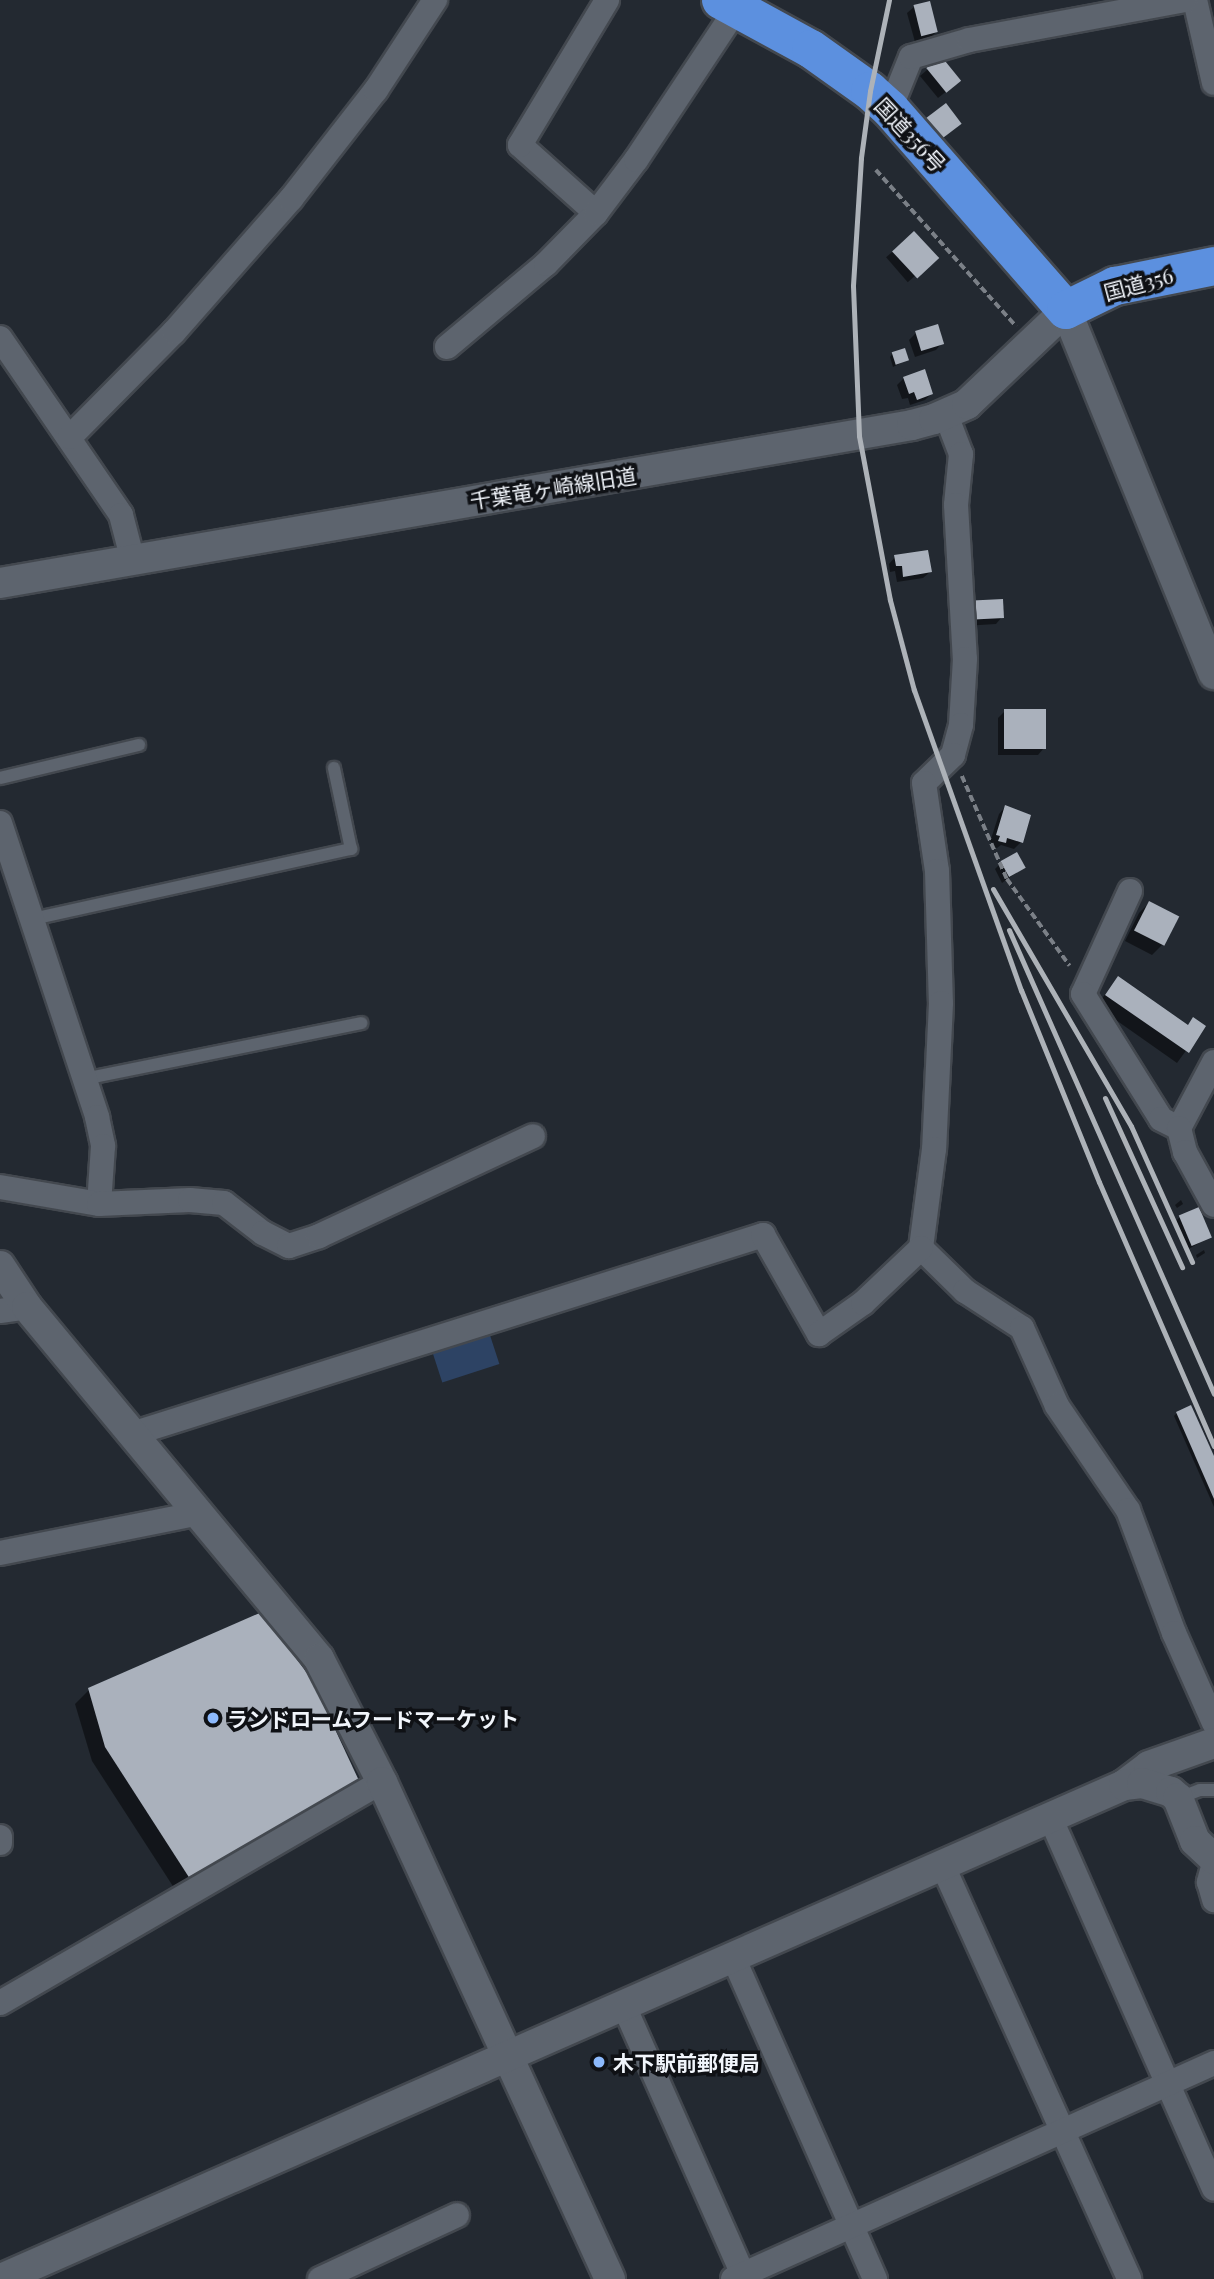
<!DOCTYPE html>
<meta charset="utf-8">
<style>
body{margin:0}
#map{position:relative;width:1214px;height:2279px;overflow:hidden;background:#232931;font-family:"Playfair Display","Noto Sans JP",serif}
div>[style]{position:absolute}
.green>*{inset:0;background:#2d4364;transform-origin:0 0}
.shadow>*{inset:0;background:#0007;transform-origin:0 0}
.building>*{inset:0;background:#aab1bc;transform-origin:0 0}
.path>*{height:3.5px;margin-top:-1.75px;transform-origin:0;background:repeating-linear-gradient(90deg,#7b8087 0 7px,transparent 0 10.5px)}
.roads{filter:drop-shadow(2px 0 #43484f) drop-shadow(-2px 0 #43484f) drop-shadow(0 2px #43484f) drop-shadow(0 -2px #43484f)}
.service>*{height:12px;margin:-6px;padding:0 6px;transform-origin:6px;border-radius:6px;background:#5d646e}
.minor>*{height:24px;margin:-12px;padding:0 12px;transform-origin:12px;border-radius:12px;background:#5d646e}
.tertiary>*{height:30px;margin:-15px;padding:0 15px;transform-origin:15px;border-radius:15px;background:#5d646e}
.trunk>*{height:38px;margin:-19px;padding:0 19px;transform-origin:19px;border-radius:19px;background:#5c90df}
.rail>*{height:5px;margin:-2.5px;padding:0 2.5px;transform-origin:2.5px;border-radius:2.5px;background:#adb2b8}
.dots>*{width:19px;height:19px;translate:-50% -50%;box-sizing:border-box;border:4px solid #0f1115;border-radius:50%}
span{translate:-50% -50%;white-space:nowrap;text-align:center;line-height:1.15;-webkit-text-stroke:7px #0f1115;paint-order:stroke}
.street-label{font-size:21px;color:#f1f5fb}
.poi-label{font-size:21px;color:#f1f5fb;font-weight:700}
.left{translate:0 -50%;text-align:left}
</style>
<div id="map">
<div class="green">
<div style="left:487px;top:1326px;width:40px;height:60px;rotate:72deg"></div>
</div>
<div class="shadow">
<div style="clip-path:polygon(914px 7px,936px 32px,930px 38px,915px 42px,907px 13px)"></div>
<div style="clip-path:polygon(941px 58px,952px 87px,938px 98px,920px 76px)"></div>
<div style="left:914px;top:233px;width:33px;height:37px;rotate:49deg"></div>
<div style="clip-path:polygon(916px 333px,942px 343px,936px 350px,915px 357px,909px 340px)"></div>
<div style="clip-path:polygon(892px 354px,907px 360px,893px 367px,890px 357px)"></div>
<div style="clip-path:polygon(904px 378px,931px 394px,925px 400px,910px 405px,908px 398px,902px 399px,897px 385px)"></div>
<div style="clip-path:polygon(895px 557px,930px 572px,923px 578px,897px 582px,895px 571px,890px 572px,889px 564px)"></div>
<div style="clip-path:polygon(962px 609px,1002px 617px,996px 624px,964px 626px)"></div>
<div style="clip-path:polygon(1005px 711px,1044px 748px,1038px 755px,998px 755px,998px 718px)"></div>
<div style="clip-path:polygon(1005px 807px,1021px 842px,1014px 849px,1001px 845px,997px 848px,993px 847px,994px 843px,990px 842px,999px 814px)"></div>
<div style="clip-path:polygon(1001px 863px,1023px 868px,1002px 883px,995px 869px)"></div>
<div style="clip-path:polygon(1149px 903px,1162px 945px,1152px 955px,1125px 941px,1139px 913px)"></div>
<div style="clip-path:polygon(1118px 978px,1187px 1026px,1204px 1026px,1177px 1063px,1096px 1006px)"></div>
<div style="clip-path:polygon(1181px 1200px,1183px 1204px,1177px 1208px,1175px 1205px)"></div>
<div style="clip-path:polygon(1180px 1217px,1210px 1237px,1185px 1251px,1173px 1224px)"></div>
<div style="clip-path:polygon(1204px 1250px,1205px 1253px,1197px 1258px,1196px 1255px)"></div>
<div style="clip-path:polygon(1177px 1413px,1214px 1461px,1214px 1507px,1174px 1416px)"></div>
<div style="clip-path:polygon(89px 1690px,359px 1785px,178px 1894px,92px 1761px,75px 1704px)"></div>
</div>
<div class="building">
<div style="left:930px;top:1px;width:32px;height:17px;rotate:76deg"></div>
<div style="left:941px;top:56px;width:32px;height:19px;rotate:51deg"></div>
<div style="left:946px;top:103px;width:26px;height:31px;rotate:53deg"></div>
<div style="left:914px;top:231px;width:37px;height:30px;rotate:47deg"></div>
<div style="left:938px;top:324px;width:21px;height:24px;rotate:73deg"></div>
<div style="left:905px;top:348px;width:13px;height:14px;rotate:72deg"></div>
<div style="clip-path:polygon(925px 369px,933px 394px,917px 400px,914px 392px,909px 394px,903px 377px)"></div>
<div style="clip-path:polygon(928px 550px,932px 572px,903px 577px,902px 566px,896px 566px,894px 555px)"></div>
<div style="left:1003px;top:599px;width:19px;height:35px;rotate:87deg"></div>
<div style="left:1004px;top:709px;width:42px;height:40px"></div>
<div style="clip-path:polygon(1005px 805px,1031px 815px,1023px 843px,1007px 838px,1006px 843px,998px 841px,1000px 836px,996px 835px)"></div>
<div style="left:1017px;top:852px;width:18px;height:19px;rotate:61deg"></div>
<div style="left:1149px;top:901px;width:34px;height:33px;rotate:27deg"></div>
<div style="clip-path:polygon(1118px 976px,1188px 1025px,1193px 1017px,1206px 1026px,1189px 1053px,1105px 995px)"></div>
<div style="left:1199px;top:1207px;width:33px;height:22px;rotate:67deg"></div>
<div style="clip-path:polygon(1191px 1405px,1214px 1456px,1214px 1499px,1176px 1412px)"></div>
<div style="clip-path:polygon(262px 1612px,312px 1680px,361px 1785px,192px 1882px,105px 1747px,88px 1688px)"></div>
</div>
<div class="path">
<div style="left:876px;top:170px;width:210px;rotate:48.1deg"></div>
<div style="left:962px;top:776px;width:112px;rotate:66.4deg"></div>
<div style="left:1007px;top:879px;width:107px;rotate:54.1deg"></div>
</div>
<div class="roads">
<div class="service">
<div style="left:0;top:778px;width:143px;rotate:-13.4deg"></div>
<div style="left:32px;top:919px;width:327px;rotate:-12.4deg"></div>
<div style="left:351px;top:849px;width:83px;rotate:-101.9deg"></div>
<div style="left:84px;top:1079px;width:283px;rotate:-11.4deg"></div>
<div style="left:1179px;top:1798px;width:22px;rotate:-21deg"></div>
<div style="left:1200px;top:1790px;width:14px"></div>
</div>
<div class="minor">
<div style="left:1195px;top:0;width:85px;rotate:77.1deg"></div>
<div style="left:890px;top:109px;width:56px;rotate:-68deg"></div>
<div style="left:911px;top:57px;width:60px;rotate:-16.3deg"></div>
<div style="left:969px;top:40px;width:219px;rotate:-10.5deg"></div>
<div style="left:596px;top:213px;width:102px;rotate:-138.2deg"></div>
<div style="left:520px;top:145px;width:169px;rotate:-59deg"></div>
<div style="left:0;top:338px;width:214px;rotate:55.6deg"></div>
<div style="left:121px;top:515px;width:48px;rotate:75.4deg"></div>
<div style="left:447px;top:347px;width:129px;rotate:-40deg"></div>
<div style="left:546px;top:264px;width:71px;rotate:-45.6deg"></div>
<div style="left:596px;top:213px;width:66px;rotate:-53deg"></div>
<div style="left:636px;top:160px;width:182px;rotate:-56.4deg"></div>
<div style="left:946px;top:415px;width:42px;rotate:69deg"></div>
<div style="left:961px;top:454px;width:51px;rotate:95.6deg"></div>
<div style="left:956px;top:505px;width:154px;rotate:86.7deg"></div>
<div style="left:965px;top:659px;width:66px;rotate:93.5deg"></div>
<div style="left:961px;top:725px;width:31px;rotate:105deg"></div>
<div style="left:953px;top:755px;width:40px;rotate:136deg"></div>
<div style="left:924px;top:783px;width:89px;rotate:81.6deg"></div>
<div style="left:937px;top:871px;width:132px;rotate:88.3deg"></div>
<div style="left:941px;top:1003px;width:146px;rotate:92.7deg"></div>
<div style="left:934px;top:1149px;width:100px;rotate:97.5deg"></div>
<div style="left:921px;top:1248px;width:62px;rotate:44.3deg"></div>
<div style="left:965px;top:1291px;width:68px;rotate:33deg"></div>
<div style="left:1022px;top:1328px;width:85px;rotate:65.8deg"></div>
<div style="left:1057px;top:1406px;width:126px;rotate:55.7deg"></div>
<div style="left:1128px;top:1510px;width:131px;rotate:69.5deg"></div>
<div style="left:1174px;top:1633px;width:98px;rotate:66deg"></div>
<div style="left:70px;top:437px;width:148px;rotate:-45.3deg"></div>
<div style="left:174px;top:332px;width:177px;rotate:-48.7deg"></div>
<div style="left:291px;top:199px;width:138px;rotate:-52.1deg"></div>
<div style="left:376px;top:90px;width:108px;rotate:-56.8deg"></div>
<div style="left:0;top:823px;width:310px;rotate:71.7deg"></div>
<div style="left:97px;top:1117px;width:30px;rotate:78deg"></div>
<div style="left:103px;top:1146px;width:58px;rotate:93.9deg"></div>
<div style="left:1130px;top:891px;width:113px;rotate:114.5deg"></div>
<div style="left:1083px;top:994px;width:147px;rotate:58deg"></div>
<div style="left:1161px;top:1119px;width:20px;rotate:27deg"></div>
<div style="left:1214px;top:1062px;width:75px;rotate:117.9deg"></div>
<div style="left:1179px;top:1128px;width:25px;rotate:76deg"></div>
<div style="left:1185px;top:1152px;width:60px;rotate:61.3deg"></div>
<div style="left:0;top:1187px;width:100px;rotate:9.7deg"></div>
<div style="left:99px;top:1204px;width:91px;rotate:-2.5deg"></div>
<div style="left:190px;top:1200px;width:34px;rotate:5deg"></div>
<div style="left:224px;top:1203px;width:49px;rotate:37.6deg"></div>
<div style="left:263px;top:1233px;width:29px;rotate:27deg"></div>
<div style="left:289px;top:1246px;width:32px;rotate:-18deg"></div>
<div style="left:319px;top:1236px;width:236px;rotate:-25deg"></div>
<div style="left:0;top:1311px;width:27px;rotate:-8deg"></div>
<div style="left:132px;top:1434px;width:662px;rotate:-17.5deg"></div>
<div style="left:763px;top:1235px;width:114px;rotate:60.5deg"></div>
<div style="left:819px;top:1334px;width:54px;rotate:-35.2deg"></div>
<div style="left:863px;top:1303px;width:80px;rotate:-43.5deg"></div>
<div style="left:0;top:1553px;width:204px;rotate:-11.3deg"></div>
<div style="left:1050px;top:1817px;width:406px;rotate:66.2deg"></div>
<div style="left:0;top:1837px;width:6px;rotate:90deg"></div>
<div style="left:1214px;top:1863px;width:20px;rotate:105deg"></div>
<div style="left:1209px;top:1882px;width:19px;rotate:74deg"></div>
<div style="left:942px;top:1864px;width:455px;rotate:65.7deg"></div>
<div style="left:733px;top:1957px;width:352px;rotate:66.2deg"></div>
<div style="left:0;top:2003px;width:441px;rotate:-30.1deg"></div>
<div style="left:624px;top:2006px;width:299px;rotate:66.1deg"></div>
<div style="left:320px;top:2279px;width:151px;rotate:-25deg"></div>
<div style="left:733px;top:2279px;width:527px;rotate:-24.18deg"></div>
</div>
<div class="tertiary">
<div style="left:0;top:583px;width:926px;rotate:-9.83deg"></div>
<div style="left:912px;top:425px;width:23px;rotate:-15deg"></div>
<div style="left:934px;top:419px;width:36px;rotate:-24deg"></div>
<div style="left:967px;top:404px;width:137px;rotate:-43.5deg"></div>
<div style="left:1066px;top:310px;width:393px;rotate:67.9deg"></div>
<div style="left:0;top:1266px;width:49px;rotate:56.6deg"></div>
<div style="left:27px;top:1307px;width:457px;rotate:50.3deg"></div>
<div style="left:319px;top:1659px;width:138px;rotate:62.9deg"></div>
<div style="left:382px;top:1782px;width:547px;rotate:65.36deg"></div>
<div style="left:1124px;top:1785px;width:31px;rotate:-37deg"></div>
<div style="left:1149px;top:1766px;width:69px;rotate:-19.5deg"></div>
<div style="left:1px;top:2279px;width:1227px;rotate:-23.74deg"></div>
<div style="left:1124px;top:1785px;width:18px;rotate:-6deg"></div>
<div style="left:1142px;top:1783px;width:30px;rotate:17deg"></div>
<div style="left:1171px;top:1792px;width:9px;rotate:41deg"></div>
<div style="left:1178px;top:1798px;width:46px;rotate:68.4deg"></div>
<div style="left:1195px;top:1841px;width:26px;rotate:43deg"></div>
</div>
<div class="trunk">
<div style="left:721px;top:0;width:102px;rotate:28.6deg"></div>
<div style="left:811px;top:49px;width:72px;rotate:35.4deg"></div>
<div style="left:870px;top:91px;width:27px;rotate:42deg"></div>
<div style="left:890px;top:109px;width:267px;rotate:48.8deg"></div>
<div style="left:1066px;top:310px;width:55px;rotate:-26.1deg"></div>
<div style="left:1115px;top:286px;width:101px;rotate:-11.4deg"></div>
</div>
</div>
<div class="rail">
<div style="left:889px;top:0;width:93px;rotate:101.8deg"></div>
<div style="left:870px;top:91px;width:68px;rotate:97.7deg"></div>
<div style="left:861px;top:158px;width:128px;rotate:93.6deg"></div>
<div style="left:853px;top:286px;width:150px;rotate:87.7deg"></div>
<div style="left:859px;top:436px;width:167px;rotate:79.3deg"></div>
<div style="left:890px;top:600px;width:93px;rotate:75.1deg"></div>
<div style="left:914px;top:690px;width:319px;rotate:70.4deg"></div>
<div style="left:1021px;top:990px;width:207px;rotate:67.9deg"></div>
<div style="left:1099px;top:1182px;width:288px;rotate:66.5deg"></div>
<div style="left:993px;top:889px;width:274px;rotate:59.8deg"></div>
<div style="left:1131px;top:1126px;width:149px;rotate:65.8deg"></div>
<div style="left:1009px;top:930px;width:507px;rotate:66.16deg"></div>
<div style="left:1105px;top:1098px;width:186px;rotate:65.5deg"></div>
</div>
<div class="dots">
<div style="left:213px;top:1718px;background:#8cb9fc"></div>
<div style="left:599px;top:2062px;background:#8cb9fc"></div>
</div>
<div class="street-label">
<span style="left:911px;top:134px;rotate:47deg">国道356号</span>
<span style="left:1138px;top:283px;rotate:-15deg">国道356</span>
<span style="left:553px;top:487px;rotate:-9deg">千葉竜ヶ崎線旧道</span>
</div>
<div class="poi-label">
<span class="left" style="left:227px;top:1718px">ランドロームフードマーケット</span>
<span class="left" style="left:613px;top:2062px">木下駅前郵便局</span>
</div>
</div>
